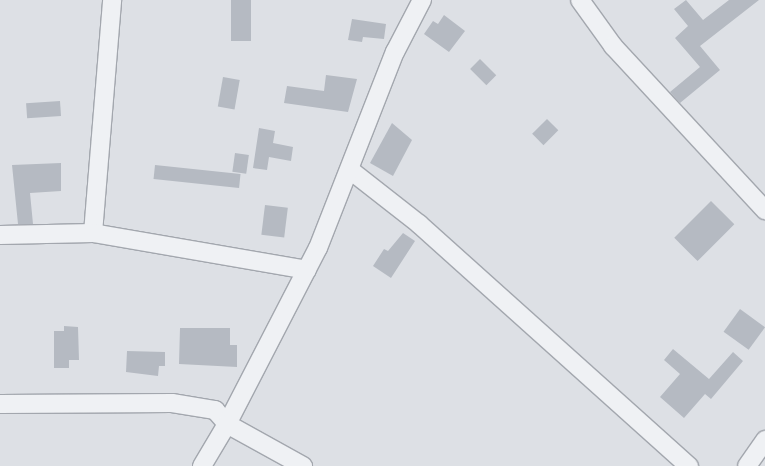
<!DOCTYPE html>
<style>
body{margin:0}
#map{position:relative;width:765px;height:466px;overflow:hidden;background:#dde0e5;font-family:"Exo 2",sans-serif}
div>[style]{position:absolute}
.building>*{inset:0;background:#b5bac2;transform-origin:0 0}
.roads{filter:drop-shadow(1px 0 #a3a7ae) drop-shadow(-1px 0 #a3a7ae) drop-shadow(0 1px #a3a7ae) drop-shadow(0 -1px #a3a7ae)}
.minor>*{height:18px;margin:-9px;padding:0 9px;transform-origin:9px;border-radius:9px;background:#eff1f4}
span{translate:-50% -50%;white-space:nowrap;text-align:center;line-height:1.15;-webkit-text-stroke:3px #eceff3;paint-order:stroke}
</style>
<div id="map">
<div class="building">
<div style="left:231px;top:0;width:20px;height:41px"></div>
<div style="clip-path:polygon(686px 0,703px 20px,729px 0,759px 0,700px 46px,720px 70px,680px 103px,670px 92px,700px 67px,675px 38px,688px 26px,674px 9px)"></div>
<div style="clip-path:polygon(444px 15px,465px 31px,449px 52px,424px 34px,433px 21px,438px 24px)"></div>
<div style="clip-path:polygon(352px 19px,386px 24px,384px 39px,363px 37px,362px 42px,348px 40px)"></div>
<div style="left:480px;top:59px;width:23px;height:14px;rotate:45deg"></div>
<div style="clip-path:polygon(326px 75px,357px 79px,348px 112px,284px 103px,287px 86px,324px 91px)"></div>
<div style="left:223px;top:77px;width:17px;height:30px;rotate:10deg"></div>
<div style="left:60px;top:101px;width:15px;height:34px;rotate:86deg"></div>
<div style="left:547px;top:119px;width:16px;height:21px;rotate:45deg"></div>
<div style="clip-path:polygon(392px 123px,412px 140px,393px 176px,370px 163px)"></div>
<div style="clip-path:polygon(259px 128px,275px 131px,273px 143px,293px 147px,291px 161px,269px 157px,267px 170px,253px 168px)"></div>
<div style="left:235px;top:153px;width:14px;height:19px;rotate:8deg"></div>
<div style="clip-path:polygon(61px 163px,61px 191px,30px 193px,33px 224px,18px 224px,12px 165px)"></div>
<div style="left:155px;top:165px;width:86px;height:14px;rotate:6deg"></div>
<div style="left:711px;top:201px;width:33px;height:52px;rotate:45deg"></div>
<div style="left:265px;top:205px;width:23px;height:30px;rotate:7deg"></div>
<div style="clip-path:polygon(403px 233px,415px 241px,391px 278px,373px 266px,384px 249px,388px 251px)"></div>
<div style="left:740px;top:309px;width:31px;height:28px;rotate:36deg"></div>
<div style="clip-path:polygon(64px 326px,78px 327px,79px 360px,69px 360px,69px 368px,54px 368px,54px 331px,64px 331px)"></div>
<div style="clip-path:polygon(180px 328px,230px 328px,230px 345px,237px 345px,237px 367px,179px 364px)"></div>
<div style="clip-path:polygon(673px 349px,709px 379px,733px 352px,743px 361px,711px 399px,705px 394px,684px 418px,660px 397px,680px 374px,664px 360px)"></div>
<div style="clip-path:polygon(127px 351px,165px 352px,165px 366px,159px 366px,158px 376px,126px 372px)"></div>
</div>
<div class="roads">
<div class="minor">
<div style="left:580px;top:0;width:57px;rotate:54.3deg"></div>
<div style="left:613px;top:46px;width:224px;rotate:47.2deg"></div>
<div style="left:350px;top:170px;width:88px;rotate:38deg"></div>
<div style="left:419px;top:224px;width:363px;rotate:41.9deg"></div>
<div style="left:93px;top:233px;width:234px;rotate:-85.3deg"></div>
<div style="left:0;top:235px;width:93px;rotate:-1.2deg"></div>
<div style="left:93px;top:233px;width:217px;rotate:9.8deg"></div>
<div style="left:0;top:404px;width:172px;rotate:-0.3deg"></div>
<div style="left:172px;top:403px;width:44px;rotate:9.2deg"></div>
<div style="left:215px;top:410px;width:18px;rotate:49deg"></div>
<div style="left:227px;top:424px;width:198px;rotate:-62.7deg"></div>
<div style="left:318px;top:248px;width:211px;rotate:-68.6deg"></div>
<div style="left:395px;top:52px;width:59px;rotate:-62.6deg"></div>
<div style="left:202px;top:466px;width:49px;rotate:-59.2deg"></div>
<div style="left:227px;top:424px;width:87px;rotate:28.9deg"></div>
<div style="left:747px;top:466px;width:32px;rotate:-55deg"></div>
</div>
</div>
</div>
